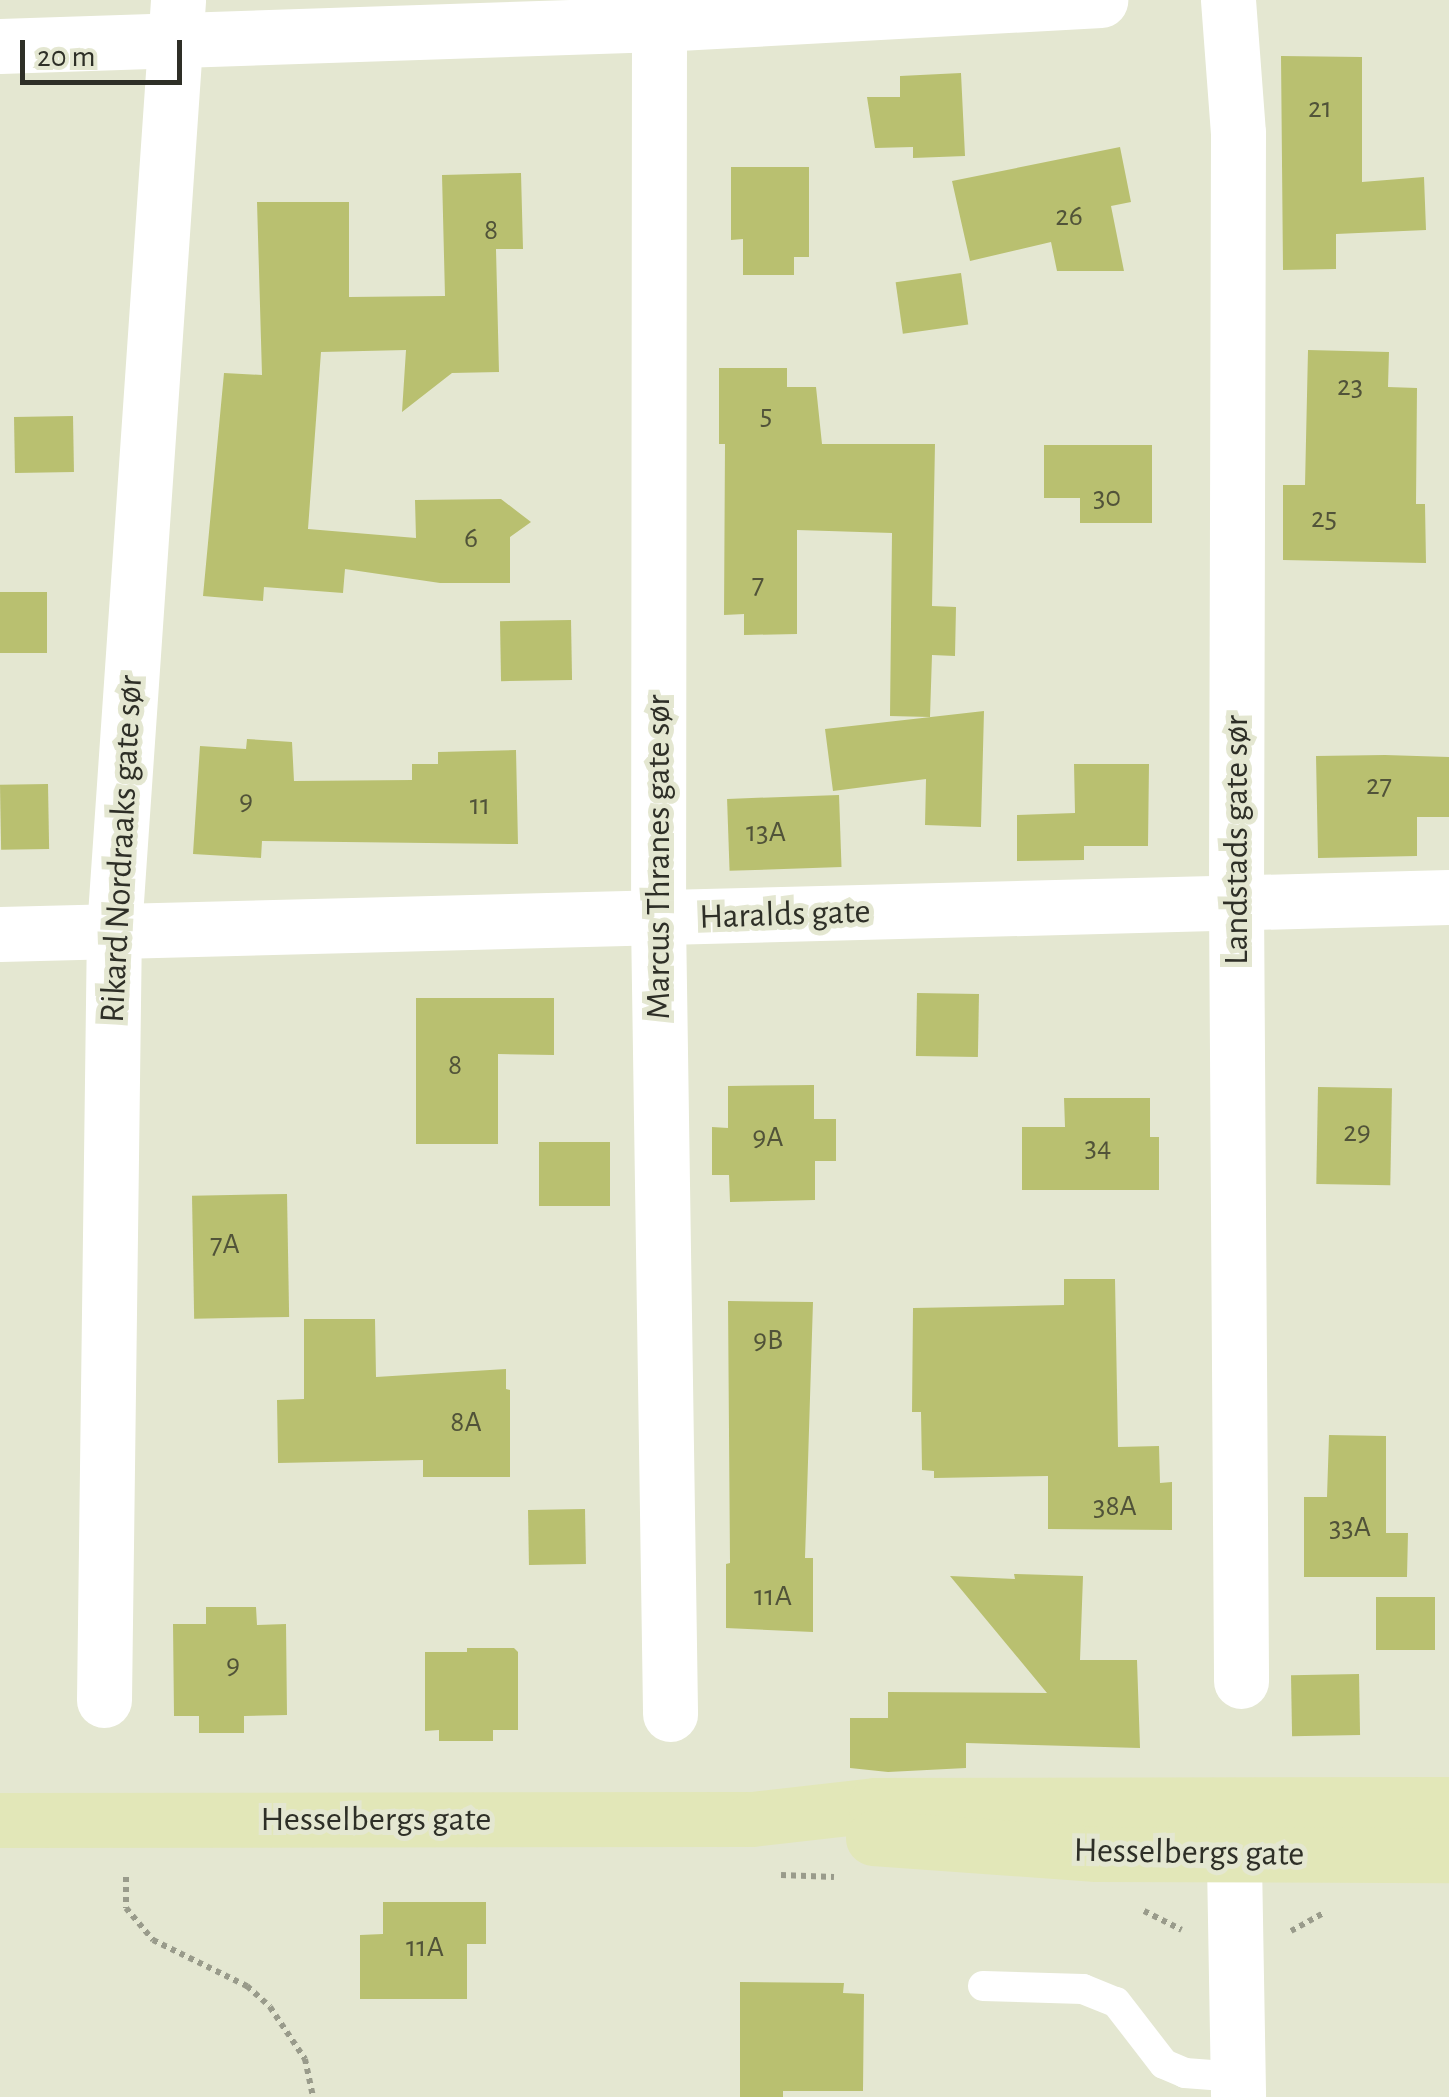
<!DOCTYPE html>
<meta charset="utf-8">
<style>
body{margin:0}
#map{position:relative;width:1449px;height:2097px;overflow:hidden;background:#e4e7d1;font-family:"Alegreya Sans",sans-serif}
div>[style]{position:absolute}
.building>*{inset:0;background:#b9c070;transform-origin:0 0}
.path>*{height:6px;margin-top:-3px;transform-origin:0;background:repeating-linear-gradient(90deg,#999b8b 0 5px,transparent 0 10px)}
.service>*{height:30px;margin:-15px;padding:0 15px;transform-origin:15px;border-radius:15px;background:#fff}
.minor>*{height:55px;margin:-27.5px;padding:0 27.5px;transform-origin:27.5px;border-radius:27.5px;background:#fff}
.tertiary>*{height:55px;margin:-27.5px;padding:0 27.5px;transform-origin:27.5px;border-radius:27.5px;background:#fff}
.primary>*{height:55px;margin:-27.5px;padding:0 27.5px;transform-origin:27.5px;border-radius:27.5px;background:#e2e7b8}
span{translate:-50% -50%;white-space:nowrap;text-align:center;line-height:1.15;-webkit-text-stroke:10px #e4e7d1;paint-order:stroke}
.number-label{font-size:30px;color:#515339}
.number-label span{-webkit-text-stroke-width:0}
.street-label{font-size:35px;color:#2e2f27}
.scale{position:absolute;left:20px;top:40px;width:162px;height:45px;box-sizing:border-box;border:5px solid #2e2f27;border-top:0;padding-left:12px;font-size:30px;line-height:35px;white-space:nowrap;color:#2e2f27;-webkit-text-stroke:8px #e4e7d1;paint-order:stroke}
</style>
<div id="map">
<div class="building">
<div style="clip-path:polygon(1281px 56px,1362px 57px,1362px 182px,1424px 177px,1426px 230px,1336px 234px,1336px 269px,1283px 270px)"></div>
<div style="clip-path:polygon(961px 73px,965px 156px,913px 158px,913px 147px,875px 148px,867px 97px,900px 97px,900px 76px)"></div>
<div style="clip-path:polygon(1120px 147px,1131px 202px,1111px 206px,1124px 271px,1057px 271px,1051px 242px,970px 261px,952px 181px)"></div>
<div style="clip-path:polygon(731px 167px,809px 167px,809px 257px,794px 257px,794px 275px,743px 275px,743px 239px,731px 240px)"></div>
<div style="clip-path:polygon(521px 173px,523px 249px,496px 249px,499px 372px,452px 373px,402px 412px,406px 350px,321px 352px,308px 529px,416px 538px,415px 500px,501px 499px,531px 522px,510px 537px,510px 583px,440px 583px,345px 569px,343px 593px,264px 587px,263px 601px,203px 596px,224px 373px,262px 375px,257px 202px,349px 202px,349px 297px,445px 296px,442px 175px)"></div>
<div style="left:961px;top:273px;width:52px;height:66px;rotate:82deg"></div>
<div style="clip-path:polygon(1308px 350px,1389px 352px,1388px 387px,1417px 388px,1416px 504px,1425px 504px,1426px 563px,1283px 560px,1283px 485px,1305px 485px)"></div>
<div style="clip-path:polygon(719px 368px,787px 368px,787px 387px,816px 387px,822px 444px,935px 444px,932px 606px,956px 607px,955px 656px,932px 655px,930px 717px,890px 716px,892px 533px,797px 530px,797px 634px,744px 635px,744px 614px,724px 615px,725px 444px,719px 444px)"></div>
<div style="left:73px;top:416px;width:56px;height:59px;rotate:89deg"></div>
<div style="clip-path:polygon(1044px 445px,1152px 445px,1152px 523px,1080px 523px,1080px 498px,1044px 498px)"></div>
<div style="left:0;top:592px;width:47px;height:61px"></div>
<div style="left:571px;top:620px;width:60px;height:71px;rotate:89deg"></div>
<div style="clip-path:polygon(984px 711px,981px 827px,925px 825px,926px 779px,833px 791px,825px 729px)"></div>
<div style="clip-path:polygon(247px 739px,292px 742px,294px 781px,412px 780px,412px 764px,438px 764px,438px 752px,516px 750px,518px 844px,262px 841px,261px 858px,193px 854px,200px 746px,246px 749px)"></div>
<div style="clip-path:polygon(1385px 755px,1449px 757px,1449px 817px,1417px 817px,1417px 856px,1318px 858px,1316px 756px)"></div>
<div style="clip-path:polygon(1074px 764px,1149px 764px,1148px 846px,1084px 846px,1084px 860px,1017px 861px,1017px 815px,1075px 813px)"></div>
<div style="left:48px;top:784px;width:65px;height:48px;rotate:89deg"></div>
<div style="left:839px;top:795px;width:72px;height:112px;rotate:88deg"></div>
<div style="left:917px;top:993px;width:62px;height:63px;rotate:1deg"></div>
<div style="clip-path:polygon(416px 998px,554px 998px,554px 1055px,498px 1054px,498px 1144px,416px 1144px)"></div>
<div style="clip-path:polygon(814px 1085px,814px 1119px,836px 1119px,836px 1161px,815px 1161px,815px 1200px,730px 1202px,729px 1175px,712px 1175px,712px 1127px,728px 1128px,728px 1086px)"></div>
<div style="left:1318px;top:1087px;width:74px;height:97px;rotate:1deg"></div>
<div style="clip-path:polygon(1064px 1098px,1150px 1098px,1150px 1137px,1159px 1137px,1159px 1190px,1022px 1190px,1022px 1127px,1065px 1127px)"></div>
<div style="left:539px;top:1142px;width:71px;height:64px"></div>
<div style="left:287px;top:1194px;width:123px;height:95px;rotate:89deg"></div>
<div style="clip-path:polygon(1064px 1279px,1115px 1279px,1118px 1447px,1159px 1446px,1160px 1483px,1172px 1482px,1172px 1530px,1048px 1529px,1048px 1476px,934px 1478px,934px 1471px,922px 1470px,921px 1412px,912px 1412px,913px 1308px,1064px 1305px)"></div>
<div style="clip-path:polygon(728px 1301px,813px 1302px,805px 1558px,813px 1558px,813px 1632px,726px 1628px,726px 1564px,730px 1563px)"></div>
<div style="clip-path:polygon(304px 1319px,375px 1319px,376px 1377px,506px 1369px,506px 1389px,510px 1390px,510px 1477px,423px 1477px,423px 1460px,278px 1463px,277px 1400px,304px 1399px)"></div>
<div style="clip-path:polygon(1329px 1435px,1386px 1436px,1386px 1533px,1408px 1533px,1407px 1577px,1304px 1577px,1304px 1497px,1327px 1497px)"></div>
<div style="left:585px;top:1509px;width:55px;height:57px;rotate:89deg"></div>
<div style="clip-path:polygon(1014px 1574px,1083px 1576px,1080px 1660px,1137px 1660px,1140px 1748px,966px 1743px,966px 1768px,888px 1772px,850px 1768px,850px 1718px,888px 1718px,888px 1692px,1047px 1693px,950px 1576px,1015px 1579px)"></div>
<div style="left:1435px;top:1597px;width:53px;height:59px;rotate:90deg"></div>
<div style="clip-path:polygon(206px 1607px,256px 1607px,257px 1625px,286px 1624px,287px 1715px,244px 1716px,244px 1733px,199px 1733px,199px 1716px,174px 1716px,173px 1624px,206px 1624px)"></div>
<div style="clip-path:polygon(467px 1648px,514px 1648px,518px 1652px,518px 1730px,493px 1730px,493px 1741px,439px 1741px,439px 1730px,425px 1731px,425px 1652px,467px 1652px)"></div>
<div style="left:1359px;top:1674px;width:61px;height:68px;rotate:89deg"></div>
<div style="clip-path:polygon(383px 1902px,486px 1902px,486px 1944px,467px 1944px,467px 1999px,360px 1999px,360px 1935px,383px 1934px)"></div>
<div style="clip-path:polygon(740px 1982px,844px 1983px,843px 1993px,864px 1994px,863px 2091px,783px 2091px,783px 2097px,740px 2097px)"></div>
</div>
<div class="path">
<div style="left:781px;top:1875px;width:53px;rotate:2.2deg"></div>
<div style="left:126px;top:1877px;width:31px;rotate:90deg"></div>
<div style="left:126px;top:1908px;width:42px;rotate:49.8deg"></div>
<div style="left:153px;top:1940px;width:105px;rotate:26.1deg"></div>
<div style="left:247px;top:1986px;width:31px;rotate:42deg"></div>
<div style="left:270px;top:2007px;width:63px;rotate:56.1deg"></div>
<div style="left:305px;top:2059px;width:39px;rotate:78deg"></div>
<div style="left:1144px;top:1911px;width:42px;rotate:26.6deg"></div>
<div style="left:1291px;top:1931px;width:38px;rotate:-29deg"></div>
</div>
<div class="service">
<div style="left:983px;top:1986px;width:100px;rotate:1.7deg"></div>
<div style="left:1083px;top:1989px;width:35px;rotate:22deg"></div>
<div style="left:1116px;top:2002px;width:78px;rotate:52.3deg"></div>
<div style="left:1164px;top:2064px;width:23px;rotate:23deg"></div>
<div style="left:1185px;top:2073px;width:53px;rotate:4.3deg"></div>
</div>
<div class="minor">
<div style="left:1228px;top:0;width:133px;rotate:85.7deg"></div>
<div style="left:1238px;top:133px;width:767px;rotate:90.15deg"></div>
<div style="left:1236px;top:900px;width:781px;rotate:89.63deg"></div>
<div style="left:659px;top:24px;width:896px;rotate:90.06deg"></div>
<div style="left:658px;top:920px;width:794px;rotate:89.13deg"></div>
<div style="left:0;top:46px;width:659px;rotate:-1.91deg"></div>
<div style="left:659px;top:24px;width:442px;rotate:-3.1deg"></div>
<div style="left:0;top:934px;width:1449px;rotate:-1.46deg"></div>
<div style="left:104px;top:1700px;width:770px;rotate:-89.26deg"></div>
<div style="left:114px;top:930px;width:932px;rotate:-86.06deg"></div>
</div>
<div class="tertiary">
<div style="left:1233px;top:1805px;width:292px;rotate:89deg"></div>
</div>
<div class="primary">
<div style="left:0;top:1820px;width:752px;rotate:-0.08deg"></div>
<div style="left:752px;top:1819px;width:124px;rotate:-6.5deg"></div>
<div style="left:875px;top:1805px;width:574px;rotate:-0.1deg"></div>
<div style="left:873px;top:1838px;width:224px;rotate:4.1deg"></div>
<div style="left:1096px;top:1854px;width:353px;rotate:0.2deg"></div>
</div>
<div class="number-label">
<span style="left:1320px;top:108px">21</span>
<span style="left:1069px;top:216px">26</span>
<span style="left:491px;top:230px">8</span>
<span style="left:1350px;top:386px">23</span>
<span style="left:766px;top:415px">5</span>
<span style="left:1107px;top:497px">30</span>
<span style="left:1324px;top:518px">25</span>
<span style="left:471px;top:538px">6</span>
<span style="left:758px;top:584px">7</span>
<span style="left:1379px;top:785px">27</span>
<span style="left:246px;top:801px">9</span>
<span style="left:480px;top:805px">11</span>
<span style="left:766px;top:832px">13A</span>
<span style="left:455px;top:1065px">8</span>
<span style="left:1357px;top:1132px">29</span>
<span style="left:768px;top:1137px">9A</span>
<span style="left:1098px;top:1147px">34</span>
<span style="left:225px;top:1244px">7A</span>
<span style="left:768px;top:1340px">9B</span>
<span style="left:466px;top:1422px">8A</span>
<span style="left:1115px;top:1506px">38A</span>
<span style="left:1350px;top:1527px">33A</span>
<span style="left:773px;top:1596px">11A</span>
<span style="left:233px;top:1665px">9</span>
<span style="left:425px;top:1947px">11A</span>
</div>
<div class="street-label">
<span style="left:1237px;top:840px;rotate:-90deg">Landstads gate sør</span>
<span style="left:122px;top:849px;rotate:-87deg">Rikard Nordraaks gate sør</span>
<span style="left:659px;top:857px;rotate:-90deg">Marcus Thranes gate sør</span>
<span style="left:785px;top:915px;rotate:-2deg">Haralds gate</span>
<span style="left:376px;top:1820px">Hesselbergs gate</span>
<span style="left:1189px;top:1853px;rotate:1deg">Hesselbergs gate</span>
</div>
<div class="scale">20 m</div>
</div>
